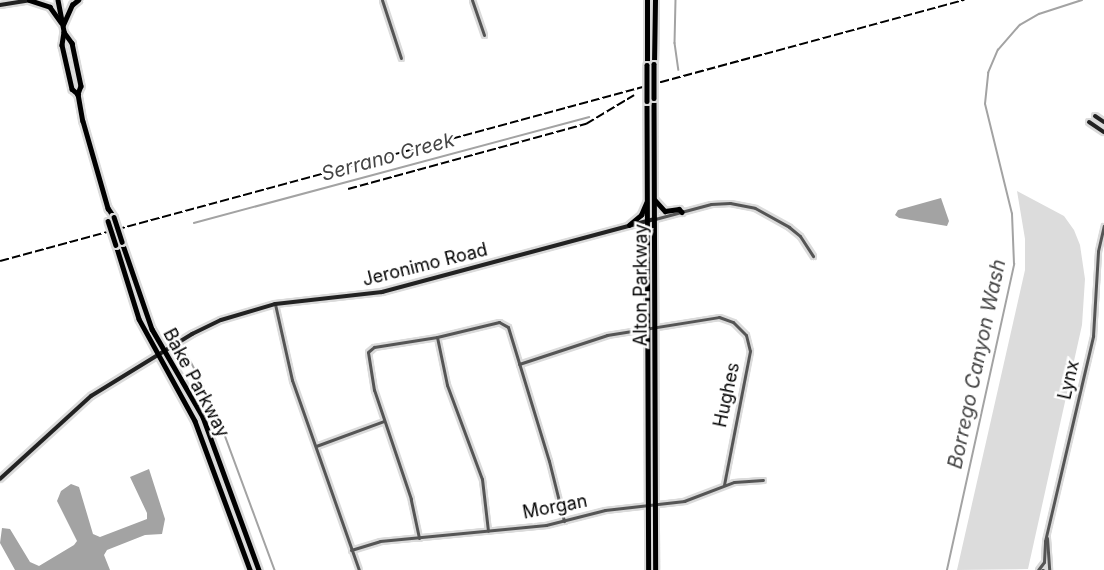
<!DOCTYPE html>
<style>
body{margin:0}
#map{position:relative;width:1104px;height:570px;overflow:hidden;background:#fff;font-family:Inter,sans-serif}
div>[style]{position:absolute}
.green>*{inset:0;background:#dcdcdc}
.water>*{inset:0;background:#a3a3a3}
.stream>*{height:1.5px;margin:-0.75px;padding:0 0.75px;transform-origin:0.75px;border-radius:0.75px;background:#a3a3a3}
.roads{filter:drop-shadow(2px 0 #dbdbdb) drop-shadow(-2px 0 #dbdbdb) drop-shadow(0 2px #dbdbdb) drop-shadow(0 -2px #dbdbdb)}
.tertiary>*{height:3px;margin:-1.5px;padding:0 1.5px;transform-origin:1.5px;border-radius:1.5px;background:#555}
.secondary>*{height:4px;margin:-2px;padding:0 2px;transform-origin:2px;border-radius:2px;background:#222}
.primary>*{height:4.5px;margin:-2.25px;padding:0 2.25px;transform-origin:2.25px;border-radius:2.25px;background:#000}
.rail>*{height:1.5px;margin-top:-0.75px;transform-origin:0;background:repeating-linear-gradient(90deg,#000 0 9px,transparent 0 12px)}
.bridges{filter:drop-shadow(2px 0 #dbdbdb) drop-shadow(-2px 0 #dbdbdb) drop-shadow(0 2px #dbdbdb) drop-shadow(0 -2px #dbdbdb)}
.primary-bridge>*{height:4.5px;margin:-2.25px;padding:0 2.25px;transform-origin:2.25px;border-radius:2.25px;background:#000}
span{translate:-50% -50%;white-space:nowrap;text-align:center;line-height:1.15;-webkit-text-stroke:5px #fff;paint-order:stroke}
.street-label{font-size:18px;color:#000}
.water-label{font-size:20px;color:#444;font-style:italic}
</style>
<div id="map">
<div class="green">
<div style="clip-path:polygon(1017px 191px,1064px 216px,1074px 230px,1080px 245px,1085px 279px,1082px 325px,1028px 569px,957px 570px,1025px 270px,1025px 239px)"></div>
</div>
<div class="water">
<div style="clip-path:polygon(941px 198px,949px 221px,947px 226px,899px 218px,895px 215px,898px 210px)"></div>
<div style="clip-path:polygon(149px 469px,165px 519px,162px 534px,145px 535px,107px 550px,104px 555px,110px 570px,15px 570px,0 543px,2px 528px,10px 529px,30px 562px,39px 566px,74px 545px,77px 541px,57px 501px,61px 491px,71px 484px,79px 487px,93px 534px,100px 537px,147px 519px,147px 513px,130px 477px)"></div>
</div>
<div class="stream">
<div style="left:676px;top:0;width:43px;rotate:91.3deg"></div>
<div style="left:675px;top:43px;width:27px;rotate:82deg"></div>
<div style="left:194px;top:223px;width:409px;rotate:-15deg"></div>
<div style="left:187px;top:354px;width:61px;rotate:62.6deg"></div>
<div style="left:215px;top:408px;width:173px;rotate:69.7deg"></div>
<div style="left:947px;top:570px;width:313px;rotate:-77.6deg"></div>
<div style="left:1014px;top:264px;width:50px;rotate:-92.3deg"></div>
<div style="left:1012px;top:214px;width:113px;rotate:-103.8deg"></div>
<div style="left:985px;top:104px;width:31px;rotate:-84deg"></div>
<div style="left:988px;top:73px;width:25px;rotate:-67deg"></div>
<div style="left:998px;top:50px;width:33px;rotate:-49deg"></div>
<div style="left:1020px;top:25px;width:22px;rotate:-30deg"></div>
<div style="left:1039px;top:14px;width:45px;rotate:-18deg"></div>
</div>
<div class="roads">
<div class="tertiary">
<div style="left:382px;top:0;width:61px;rotate:71.9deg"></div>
<div style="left:472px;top:0;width:37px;rotate:71deg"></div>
<div style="left:655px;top:219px;width:58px;rotate:-15deg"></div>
<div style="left:711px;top:204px;width:19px;rotate:-3deg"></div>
<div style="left:730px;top:203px;width:25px;rotate:11deg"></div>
<div style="left:755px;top:208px;width:39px;rotate:29deg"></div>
<div style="left:789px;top:227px;width:14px;rotate:39deg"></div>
<div style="left:800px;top:236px;width:24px;rotate:57deg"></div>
<div style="left:275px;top:304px;width:78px;rotate:77.4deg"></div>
<div style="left:292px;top:380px;width:201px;rotate:70.6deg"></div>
<div style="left:437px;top:337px;width:49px;rotate:78.2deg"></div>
<div style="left:447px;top:385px;width:100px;rotate:69.6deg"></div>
<div style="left:482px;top:479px;width:52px;rotate:83.4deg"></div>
<div style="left:519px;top:364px;width:93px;rotate:-18.2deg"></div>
<div style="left:607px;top:335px;width:113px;rotate:-9.1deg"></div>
<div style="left:719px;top:317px;width:15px;rotate:20deg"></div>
<div style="left:733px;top:322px;width:18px;rotate:45deg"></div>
<div style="left:746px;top:335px;width:16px;rotate:76deg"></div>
<div style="left:750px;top:351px;width:136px;rotate:101deg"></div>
<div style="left:316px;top:446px;width:72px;rotate:-20.2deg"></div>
<div style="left:419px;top:538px;width:40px;rotate:-102deg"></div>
<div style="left:411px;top:499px;width:115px;rotate:-108.7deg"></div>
<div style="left:374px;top:390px;width:38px;rotate:-99deg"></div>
<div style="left:368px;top:352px;width:8px;rotate:-40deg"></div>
<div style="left:374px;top:347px;width:64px;rotate:-9deg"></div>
<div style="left:437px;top:337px;width:64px;rotate:-13.6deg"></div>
<div style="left:499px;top:322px;width:10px;rotate:29deg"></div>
<div style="left:508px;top:327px;width:140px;rotate:73deg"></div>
<div style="left:549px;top:461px;width:62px;rotate:76deg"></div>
<div style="left:1047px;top:538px;width:32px;rotate:86deg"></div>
<div style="left:351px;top:550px;width:30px;rotate:-17deg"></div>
<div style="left:380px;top:541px;width:167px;rotate:-5.5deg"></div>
<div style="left:546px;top:525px;width:61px;rotate:-14.3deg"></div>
<div style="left:605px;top:510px;width:80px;rotate:-6.5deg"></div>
<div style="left:684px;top:501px;width:53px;rotate:-20.8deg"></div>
<div style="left:734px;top:482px;width:29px;rotate:-4deg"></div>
<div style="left:1038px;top:570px;width:10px;rotate:-53deg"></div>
<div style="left:1044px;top:562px;width:21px;rotate:-87deg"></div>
<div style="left:1045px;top:541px;width:211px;rotate:-76.8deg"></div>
<div style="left:1093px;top:336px;width:85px;rotate:-86.6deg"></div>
<div style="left:1098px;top:251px;width:26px;rotate:-77deg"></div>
<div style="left:1042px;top:570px;width:1px"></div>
</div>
<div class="secondary">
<div style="left:0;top:5px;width:30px;rotate:-9deg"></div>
<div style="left:1095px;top:116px;width:11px;rotate:34deg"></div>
<div style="left:1089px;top:122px;width:18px;rotate:34deg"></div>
<div style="left:0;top:479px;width:123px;rotate:-42.4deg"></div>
<div style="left:91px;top:396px;width:119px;rotate:-31.5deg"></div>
<div style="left:192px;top:334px;width:32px;rotate:-26deg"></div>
<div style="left:221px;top:320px;width:56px;rotate:-16.5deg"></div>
<div style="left:275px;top:304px;width:108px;rotate:-6.4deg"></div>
<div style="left:382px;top:292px;width:283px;rotate:-15deg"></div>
</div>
<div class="primary">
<div style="left:29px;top:0;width:22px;rotate:18deg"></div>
<div style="left:50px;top:7px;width:19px;rotate:54deg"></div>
<div style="left:58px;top:0;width:33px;rotate:79deg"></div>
<div style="left:64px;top:32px;width:13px;rotate:99deg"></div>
<div style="left:62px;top:45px;width:45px;rotate:77.2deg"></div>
<div style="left:72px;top:89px;width:8px;rotate:40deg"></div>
<div style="left:63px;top:25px;width:22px;rotate:-66deg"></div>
<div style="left:72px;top:5px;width:8px;rotate:-40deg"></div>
<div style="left:64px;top:32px;width:14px;rotate:54deg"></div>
<div style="left:72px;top:43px;width:44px;rotate:78.2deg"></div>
<div style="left:81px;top:86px;width:9px;rotate:111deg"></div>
<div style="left:78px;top:94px;width:27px;rotate:80deg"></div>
<div style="left:83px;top:121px;width:91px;rotate:74deg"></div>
<div style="left:108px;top:208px;width:11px;rotate:56deg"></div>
<div style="left:654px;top:64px;width:64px;rotate:-89.1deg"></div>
<div style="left:647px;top:65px;width:65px;rotate:-90deg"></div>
<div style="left:654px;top:98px;width:472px;rotate:89.8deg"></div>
<div style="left:647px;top:101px;width:469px;rotate:89.8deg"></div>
<div style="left:655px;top:200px;width:15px;rotate:48deg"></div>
<div style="left:665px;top:211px;width:14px;rotate:-8deg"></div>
<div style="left:679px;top:209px;width:4px;rotate:45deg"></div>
<div style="left:629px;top:225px;width:16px;rotate:-40deg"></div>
<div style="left:641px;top:215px;width:13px;rotate:-67deg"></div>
<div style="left:122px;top:242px;width:92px;rotate:71deg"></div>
<div style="left:152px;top:329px;width:102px;rotate:59.9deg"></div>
<div style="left:203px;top:417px;width:163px;rotate:69.9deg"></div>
<div style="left:116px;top:245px;width:77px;rotate:72.7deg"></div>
<div style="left:139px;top:319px;width:116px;rotate:61.2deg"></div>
<div style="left:195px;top:421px;width:159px;rotate:69.7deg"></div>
</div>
</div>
<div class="rail">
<div style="left:348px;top:189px;width:247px;rotate:-15.3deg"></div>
<div style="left:586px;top:124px;width:56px;rotate:-31.1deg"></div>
<div style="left:0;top:261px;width:999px;rotate:-15.15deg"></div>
</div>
<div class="bridges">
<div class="primary-bridge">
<div style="left:654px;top:64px;width:34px;rotate:90deg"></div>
<div style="left:647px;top:65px;width:36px;rotate:90deg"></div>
<div style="left:114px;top:217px;width:26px;rotate:72deg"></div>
<div style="left:108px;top:221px;width:25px;rotate:72deg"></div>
</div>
</div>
<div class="street-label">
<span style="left:425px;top:265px;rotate:-14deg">Jeronimo Road</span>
<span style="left:641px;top:285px;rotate:-90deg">Alton Parkway</span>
<span style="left:1069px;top:380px;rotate:-77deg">Lynx</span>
<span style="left:196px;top:383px;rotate:62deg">Bake Parkway</span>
<span style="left:727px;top:395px;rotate:-78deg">Hughes</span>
<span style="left:555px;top:507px;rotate:-11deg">Morgan</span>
</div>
<div class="water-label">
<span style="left:388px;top:157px;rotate:-15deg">Serrano Creek</span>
<span style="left:977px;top:364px;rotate:-78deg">Borrego Canyon Wash</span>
</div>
</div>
